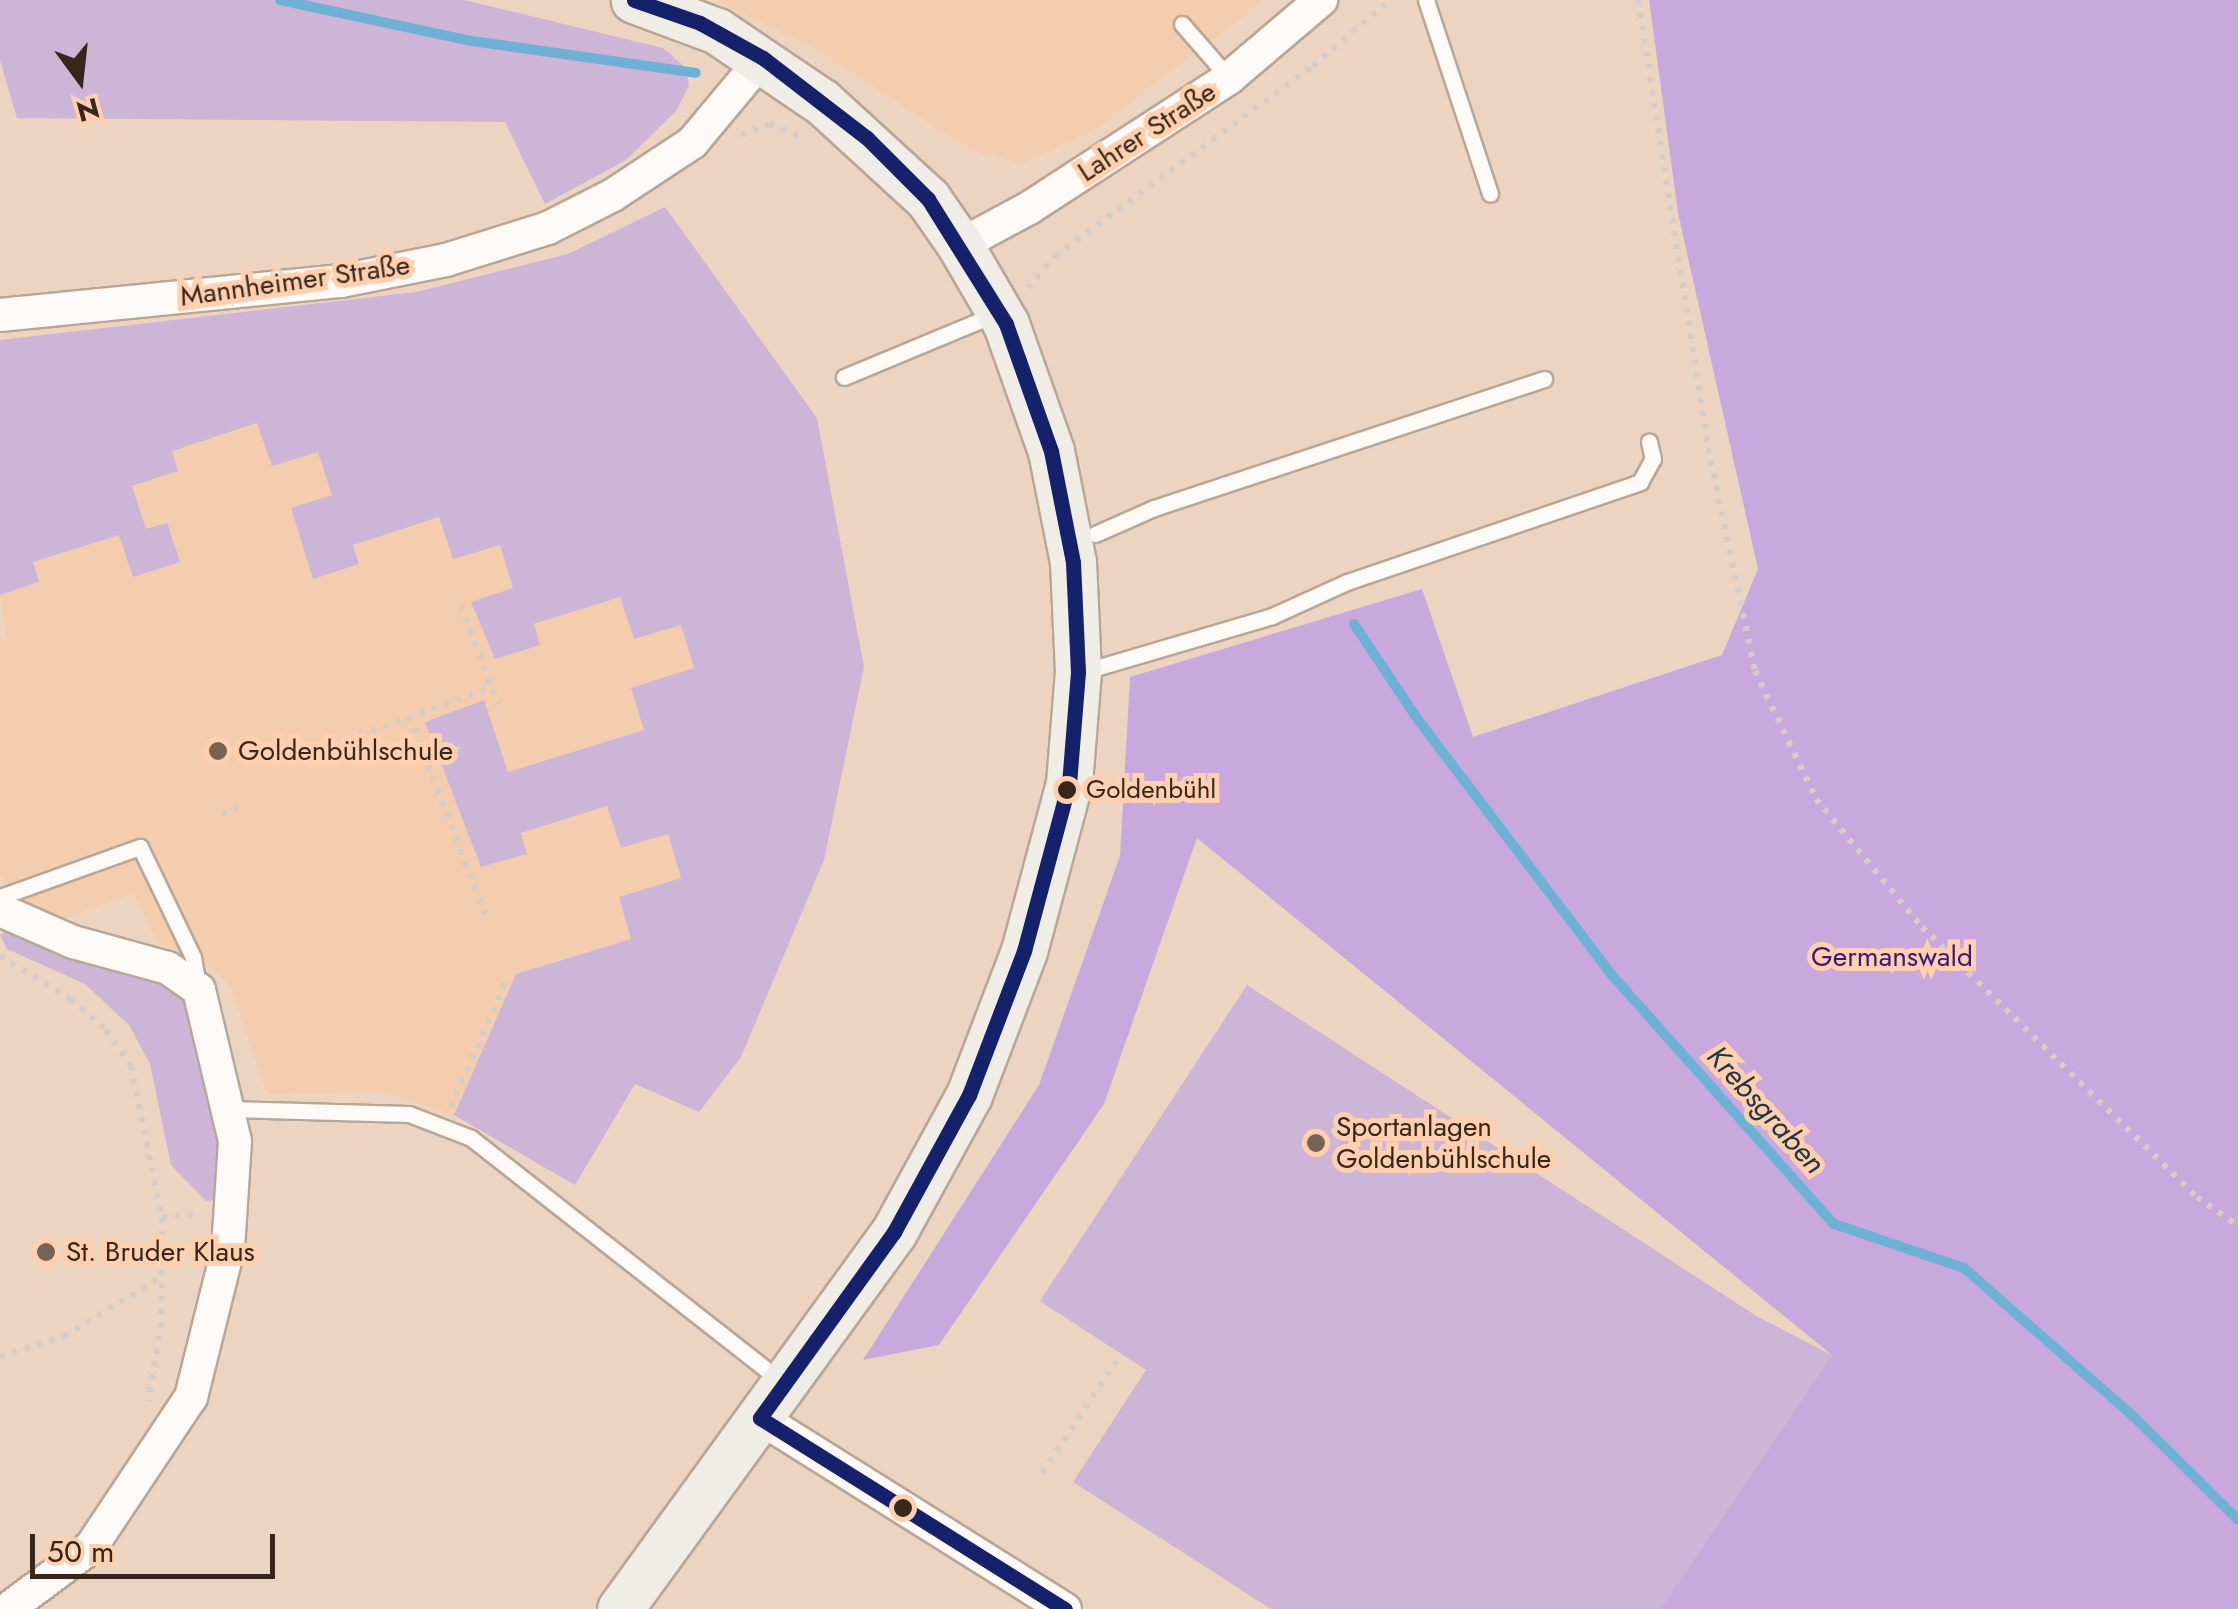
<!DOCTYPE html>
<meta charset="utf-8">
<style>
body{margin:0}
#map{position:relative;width:2238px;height:1609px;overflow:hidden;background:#edd4c1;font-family:Jost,sans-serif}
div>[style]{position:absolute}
.built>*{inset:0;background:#f4ccae}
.green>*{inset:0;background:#cdb5d8}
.forest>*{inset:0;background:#c9a9dd}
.stream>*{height:10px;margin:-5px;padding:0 5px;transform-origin:5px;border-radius:5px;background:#6fb1d4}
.path>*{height:6px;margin-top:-3px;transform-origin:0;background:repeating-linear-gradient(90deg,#d5cdc8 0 5px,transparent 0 13px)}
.roads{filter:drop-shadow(2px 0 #b9a697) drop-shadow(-2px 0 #b9a697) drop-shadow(0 2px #b9a697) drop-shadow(0 -2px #b9a697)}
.lane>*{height:15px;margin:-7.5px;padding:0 7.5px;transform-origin:7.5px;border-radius:7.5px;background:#fcf9f6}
.street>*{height:32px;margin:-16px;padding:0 16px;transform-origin:16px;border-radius:16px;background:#fcf9f6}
.secondary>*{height:45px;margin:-22.5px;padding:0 22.5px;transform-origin:22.5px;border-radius:22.5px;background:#f0ece6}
.bus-1>*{height:15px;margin:-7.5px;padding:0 7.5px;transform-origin:7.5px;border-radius:7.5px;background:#15216a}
.dots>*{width:28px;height:28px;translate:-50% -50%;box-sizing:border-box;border:5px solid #ffd0af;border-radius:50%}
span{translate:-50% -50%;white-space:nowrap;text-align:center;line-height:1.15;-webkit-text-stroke:10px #ffd0af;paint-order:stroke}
.bus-label{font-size:26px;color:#372619}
.left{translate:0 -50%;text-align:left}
.street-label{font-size:28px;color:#372619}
.poi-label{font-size:28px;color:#372619}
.park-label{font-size:28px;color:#411677}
.water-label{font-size:30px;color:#203644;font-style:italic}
.north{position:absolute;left:30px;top:30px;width:100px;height:100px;-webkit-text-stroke:8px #ffd0af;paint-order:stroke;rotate:165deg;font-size:28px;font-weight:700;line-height:40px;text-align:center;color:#372619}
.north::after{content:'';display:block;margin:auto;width:35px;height:45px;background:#372619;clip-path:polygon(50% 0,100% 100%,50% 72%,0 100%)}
.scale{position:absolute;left:30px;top:1534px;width:245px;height:45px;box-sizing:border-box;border:5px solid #372619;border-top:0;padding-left:12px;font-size:30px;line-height:35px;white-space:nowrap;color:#372619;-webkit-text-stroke:8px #ffd0af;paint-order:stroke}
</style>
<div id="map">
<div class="built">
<div style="clip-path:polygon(715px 0,1264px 0,1094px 130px,1022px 163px,971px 150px,815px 49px)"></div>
<div style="clip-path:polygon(258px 423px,318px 451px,332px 495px,292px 508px,352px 545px,439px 517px,499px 544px,513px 588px,471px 602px,534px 624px,621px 597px,681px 624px,695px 669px,644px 730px,507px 772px,520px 833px,608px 806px,668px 833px,681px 878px,631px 939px,516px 974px,454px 1115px,384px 1092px,267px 1093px,229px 983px,193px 957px,158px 944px,133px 893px,65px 919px,18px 902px,0 874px,0 639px,7px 640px,0 595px,39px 582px,33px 563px,120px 535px,133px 577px,168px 523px,146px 529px,132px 486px,177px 471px,171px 452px)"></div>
</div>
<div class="green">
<div style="clip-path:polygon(0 0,464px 0,663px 48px,686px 68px,689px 86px,676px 111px,626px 160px,545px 204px,505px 122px,17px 118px,0 60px)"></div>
<div style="clip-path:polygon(665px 207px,817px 418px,864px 667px,824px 860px,741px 1057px,699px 1112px,635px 1084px,575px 1185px,454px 1115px,516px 974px,631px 939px,619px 897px,681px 878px,668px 834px,621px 848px,607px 806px,521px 833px,527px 854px,481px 867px,425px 722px,484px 700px,508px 772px,644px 730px,631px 688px,694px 668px,681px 625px,634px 639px,620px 597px,534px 624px,540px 645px,495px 659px,471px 602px,513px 588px,500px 545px,453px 559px,439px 517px,353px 545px,359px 564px,313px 579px,291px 508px,332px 495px,318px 452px,272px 466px,257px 423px,172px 451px,178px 471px,132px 486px,146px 529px,167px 523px,180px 562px,133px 577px,119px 535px,33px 562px,39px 582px,0 595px,0 340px,416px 292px,568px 254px)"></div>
<div style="clip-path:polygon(8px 930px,169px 987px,190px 1003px,230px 1188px,223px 1199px,206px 1201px,171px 1165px,150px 1064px,129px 1025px,85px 984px,7px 949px,0 935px)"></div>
<div style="clip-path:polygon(1247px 985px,1758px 1317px,1832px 1355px,1660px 1609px,1271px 1609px,1073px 1482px,1146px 1370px,1040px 1301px)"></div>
</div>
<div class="forest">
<div style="clip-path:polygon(1649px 0,2238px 0,2238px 1609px,1660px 1609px,1832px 1355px,1197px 838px,1104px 1104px,939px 1345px,863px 1360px,1039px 1085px,1120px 856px,1130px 677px,1422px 589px,1473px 737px,1722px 655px,1758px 569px,1678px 213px)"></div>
</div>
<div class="stream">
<div style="left:280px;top:0;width:196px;rotate:12.1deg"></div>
<div style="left:472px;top:41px;width:226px;rotate:8.1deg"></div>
<div style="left:1354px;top:624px;width:117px;rotate:56.2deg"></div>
<div style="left:1419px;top:721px;width:318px;rotate:52.8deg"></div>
<div style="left:1611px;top:974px;width:335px;rotate:48.3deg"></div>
<div style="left:1834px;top:1224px;width:137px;rotate:18.7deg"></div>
<div style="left:1964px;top:1268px;width:225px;rotate:41.2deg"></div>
<div style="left:2133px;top:1416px;width:148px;rotate:44.7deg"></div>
</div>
<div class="path">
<div style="left:1638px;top:0;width:453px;rotate:81.1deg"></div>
<div style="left:1708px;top:448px;width:228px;rotate:78.1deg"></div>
<div style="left:1755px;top:671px;width:142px;rotate:64.5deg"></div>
<div style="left:1816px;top:799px;width:166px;rotate:50.4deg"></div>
<div style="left:1922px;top:927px;width:385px;rotate:44.5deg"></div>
<div style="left:2197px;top:1197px;width:50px;rotate:35.3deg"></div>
<div style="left:741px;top:135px;width:30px;rotate:-21deg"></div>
<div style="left:769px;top:124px;width:32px;rotate:22deg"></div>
<div style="left:1028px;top:288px;width:42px;rotate:-49.8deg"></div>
<div style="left:1055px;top:256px;width:320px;rotate:-36.4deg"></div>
<div style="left:1313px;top:66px;width:101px;rotate:-40.6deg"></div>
<div style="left:461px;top:605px;width:107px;rotate:69.7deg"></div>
<div style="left:409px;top:716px;width:212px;rotate:69deg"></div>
<div style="left:322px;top:749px;width:181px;rotate:-20deg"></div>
<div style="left:222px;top:814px;width:17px;rotate:-24deg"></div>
<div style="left:0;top:956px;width:83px;rotate:31.2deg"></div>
<div style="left:71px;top:999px;width:47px;rotate:41.5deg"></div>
<div style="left:106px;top:1030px;width:44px;rotate:55.2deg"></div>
<div style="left:131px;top:1066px;width:155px;rotate:78.5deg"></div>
<div style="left:162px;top:1218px;width:105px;rotate:90.5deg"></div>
<div style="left:161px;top:1323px;width:79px;rotate:99.5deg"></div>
<div style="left:451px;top:1107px;width:142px;rotate:-66.3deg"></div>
<div style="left:162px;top:1218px;width:39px;rotate:-7deg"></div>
<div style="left:0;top:1357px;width:67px;rotate:-18.2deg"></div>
<div style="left:64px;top:1336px;width:112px;rotate:-31.1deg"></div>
<div style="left:1042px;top:1473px;width:141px;rotate:-56.3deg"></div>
</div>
<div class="roads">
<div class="lane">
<div style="left:1426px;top:0;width:204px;rotate:71.7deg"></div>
<div style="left:1182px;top:24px;width:72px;rotate:49deg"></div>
<div style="left:844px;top:377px;width:164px;rotate:-22.6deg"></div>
<div style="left:1095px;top:534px;width:64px;rotate:-23.8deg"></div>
<div style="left:1154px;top:508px;width:411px;rotate:-18.3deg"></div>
<div style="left:1082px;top:672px;width:198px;rotate:-16.4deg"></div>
<div style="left:1272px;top:616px;width:82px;rotate:-24.4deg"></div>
<div style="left:1347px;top:582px;width:310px;rotate:-18.8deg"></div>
<div style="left:1640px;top:482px;width:26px;rotate:-61deg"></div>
<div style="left:1653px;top:459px;width:18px;rotate:-103deg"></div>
<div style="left:0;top:897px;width:149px;rotate:-19.7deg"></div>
<div style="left:140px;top:847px;width:122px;rotate:64.3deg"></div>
<div style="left:193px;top:957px;width:29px;rotate:80deg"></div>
<div style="left:229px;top:1109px;width:180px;rotate:1.6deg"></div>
<div style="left:409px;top:1114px;width:66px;rotate:21.2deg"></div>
<div style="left:471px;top:1138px;width:392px;rotate:38.1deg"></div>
</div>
<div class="street">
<div style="left:960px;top:245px;width:78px;rotate:-28.2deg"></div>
<div style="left:1029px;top:208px;width:239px;rotate:-33deg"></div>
<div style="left:1229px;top:78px;width:121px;rotate:-40.3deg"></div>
<div style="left:0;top:315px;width:343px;rotate:-5.7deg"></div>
<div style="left:341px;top:281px;width:107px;rotate:-11.3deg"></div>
<div style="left:446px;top:260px;width:107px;rotate:-17.4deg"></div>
<div style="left:548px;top:228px;width:73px;rotate:-26.9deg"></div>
<div style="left:613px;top:195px;width:95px;rotate:-33.4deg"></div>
<div style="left:692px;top:143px;width:111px;rotate:-50.1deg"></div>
<div style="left:0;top:910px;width:80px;rotate:23.7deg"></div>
<div style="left:73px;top:942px;width:98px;rotate:15.3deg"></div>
<div style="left:168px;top:968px;width:38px;rotate:35deg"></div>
<div style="left:199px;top:990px;width:155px;rotate:76.6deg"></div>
<div style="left:235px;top:1141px;width:108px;rotate:93.7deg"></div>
<div style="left:228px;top:1249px;width:153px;rotate:104deg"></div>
<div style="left:191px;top:1397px;width:180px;rotate:123.7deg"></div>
<div style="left:91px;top:1547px;width:104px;rotate:143.2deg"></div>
<div style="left:760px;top:1418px;width:360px;rotate:32.1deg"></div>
</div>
<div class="secondary">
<div style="left:620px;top:1609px;width:466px;rotate:-54deg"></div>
<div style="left:894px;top:1232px;width:156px;rotate:-61.3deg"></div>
<div style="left:969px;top:1095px;width:154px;rotate:-69.1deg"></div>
<div style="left:1024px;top:951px;width:174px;rotate:-75deg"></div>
<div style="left:1069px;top:783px;width:111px;rotate:-85.4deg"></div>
<div style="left:1078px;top:672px;width:110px;rotate:-92.6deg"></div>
<div style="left:1073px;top:562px;width:113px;rotate:-101.2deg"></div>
<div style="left:1051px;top:451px;width:135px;rotate:-109.5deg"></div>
<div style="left:1006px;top:324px;width:91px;rotate:-120.2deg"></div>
<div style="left:960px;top:245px;width:56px;rotate:-124.8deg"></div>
<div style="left:928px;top:199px;width:144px;rotate:-137.5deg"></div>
<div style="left:822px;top:102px;width:127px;rotate:-145.9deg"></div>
<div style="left:717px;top:31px;width:89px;rotate:-159.5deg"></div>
</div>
</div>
<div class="bus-1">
<div style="left:634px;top:0;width:70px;rotate:19.2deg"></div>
<div style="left:700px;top:23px;width:72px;rotate:29.1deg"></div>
<div style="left:763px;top:58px;width:131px;rotate:37.6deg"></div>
<div style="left:867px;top:138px;width:86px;rotate:45deg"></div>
<div style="left:928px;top:199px;width:147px;rotate:58deg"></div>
<div style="left:1006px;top:324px;width:135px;rotate:70.5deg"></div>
<div style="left:1051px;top:451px;width:113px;rotate:78.8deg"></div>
<div style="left:1073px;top:562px;width:110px;rotate:87.4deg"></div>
<div style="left:1078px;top:672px;width:111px;rotate:94.6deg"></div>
<div style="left:1069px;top:783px;width:174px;rotate:105deg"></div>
<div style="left:1024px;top:951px;width:154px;rotate:110.9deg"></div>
<div style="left:969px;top:1095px;width:156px;rotate:118.7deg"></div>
<div style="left:894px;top:1232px;width:229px;rotate:125.8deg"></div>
<div style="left:760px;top:1418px;width:360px;rotate:32.1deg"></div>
</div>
<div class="dots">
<div style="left:218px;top:751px;background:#776354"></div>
<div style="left:1067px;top:790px;background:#372619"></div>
<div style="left:1316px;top:1143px;background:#776354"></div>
<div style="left:46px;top:1252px;background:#776354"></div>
<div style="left:903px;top:1508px;background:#372619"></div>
</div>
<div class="bus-label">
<span class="left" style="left:1086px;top:790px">Goldenbühl</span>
</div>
<div class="street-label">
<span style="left:1147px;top:132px;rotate:-33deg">Lahrer Straße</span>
<span style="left:295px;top:281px;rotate:-8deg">Mannheimer Straße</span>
</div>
<div class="poi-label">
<span class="left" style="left:238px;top:751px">Goldenbühlschule</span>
<span class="left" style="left:1336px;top:1143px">Sportanlagen<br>Goldenbühlschule</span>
<span class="left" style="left:66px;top:1252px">St. Bruder Klaus</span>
</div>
<div class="park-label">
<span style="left:1892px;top:957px">Germanswald</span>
</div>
<div class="water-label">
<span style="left:1766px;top:1110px;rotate:48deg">Krebsgraben</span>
</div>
<div class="north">N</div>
<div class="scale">50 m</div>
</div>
